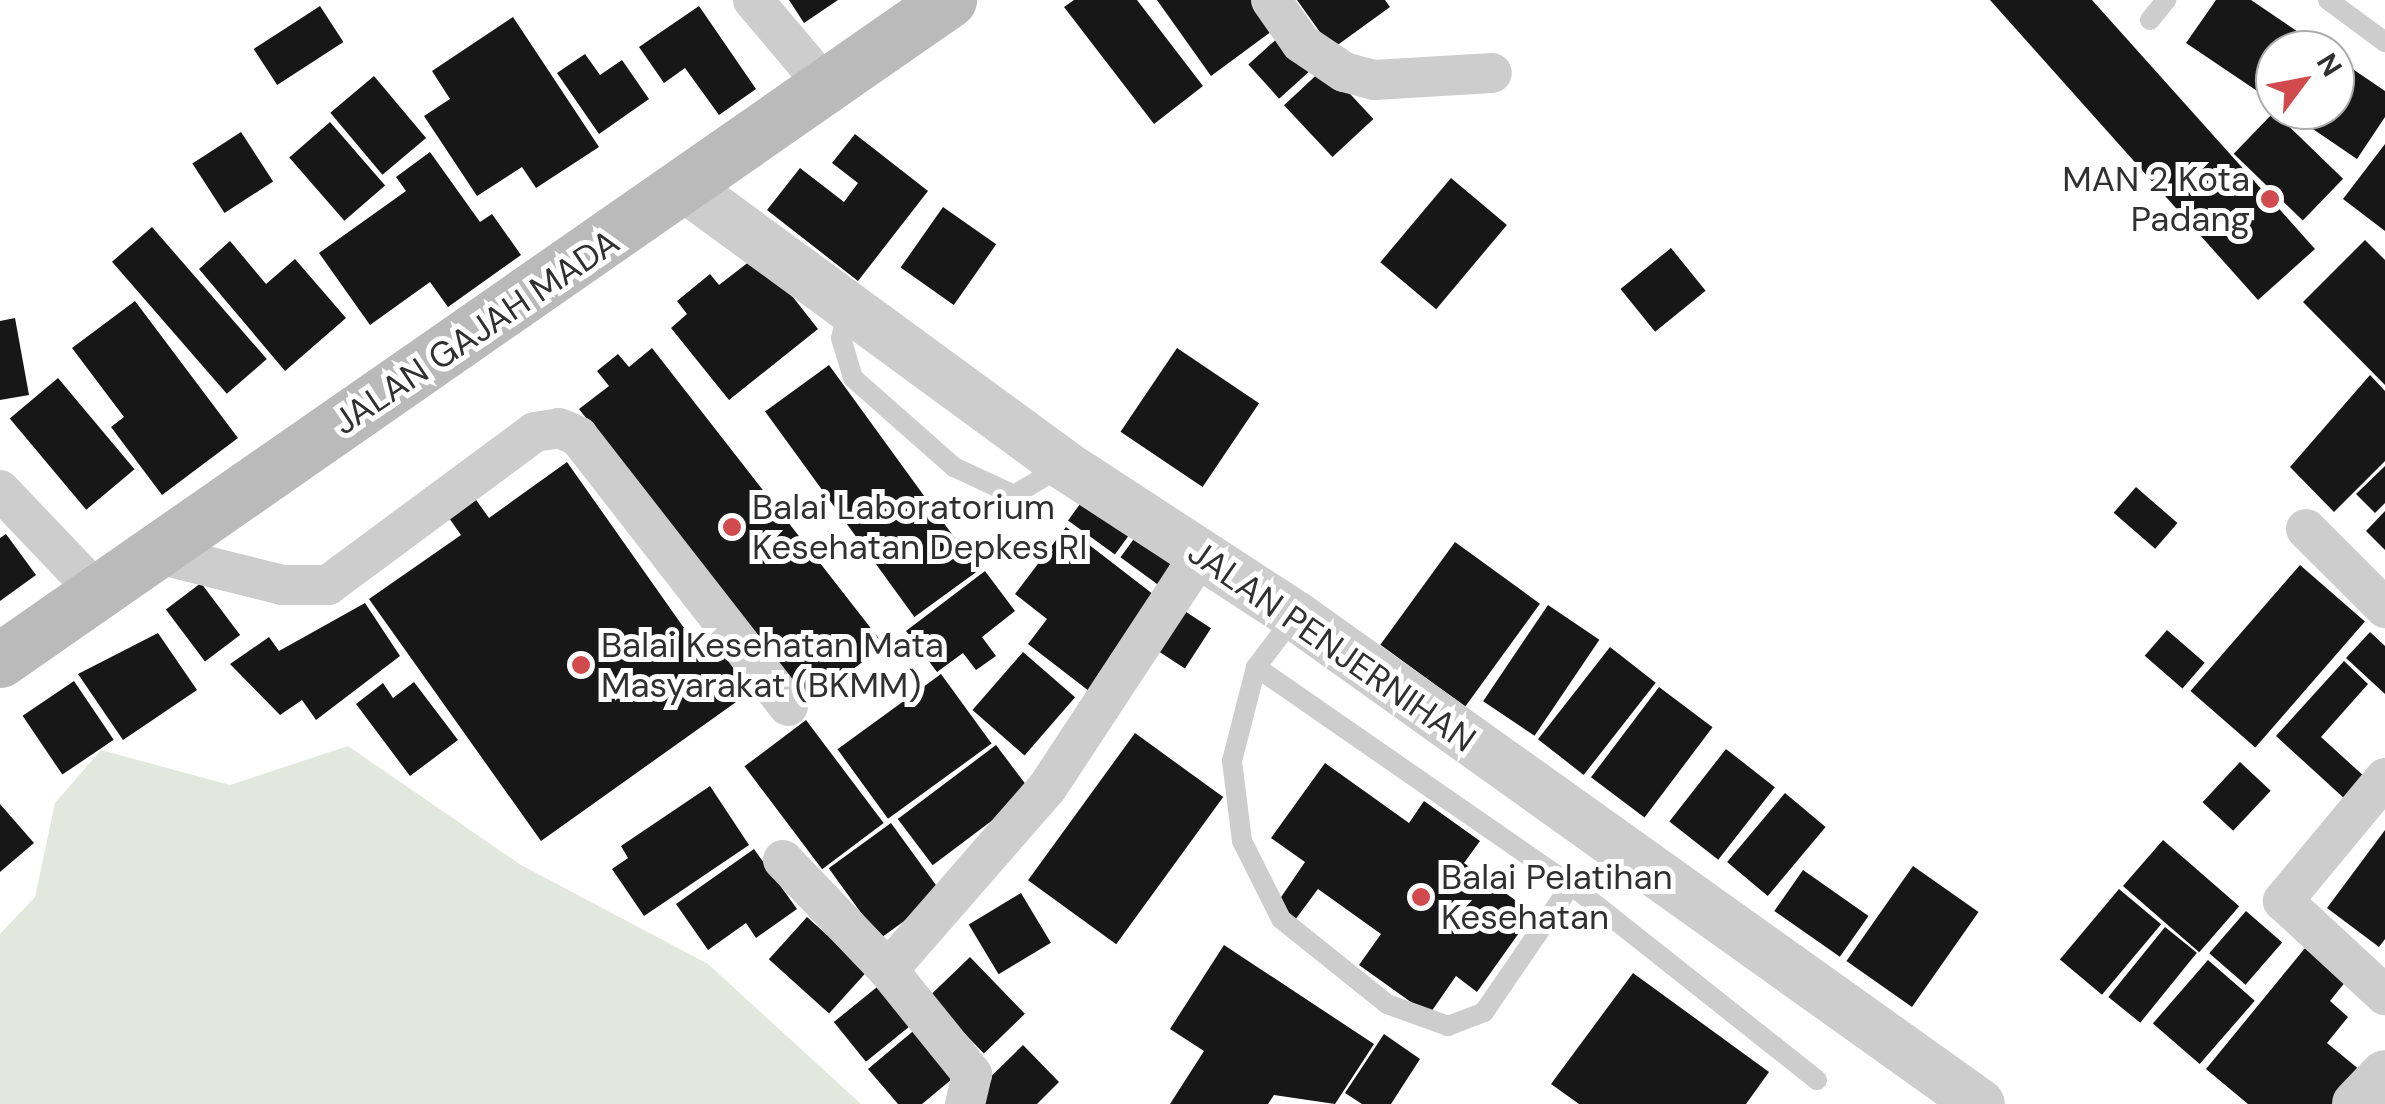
<!DOCTYPE html>
<style>
body{margin:0}
#map{position:relative;width:2385px;height:1104px;overflow:hidden;background:#fff;font-family:"DM Sans",sans-serif}
div>[style]{position:absolute}
.green>*{inset:0;background:#e3e8de}
.building>*{inset:0;background:#171717;transform-origin:0 0}
.service>*{height:20px;margin:-10px;padding:0 10px;transform-origin:10px;border-radius:10px;background:#cdcdcd}
.minor>*{height:40px;margin:-20px;padding:0 20px;transform-origin:20px;border-radius:20px;background:#cdcdcd}
.tertiary>*{height:50px;margin:-25px;padding:0 25px;transform-origin:25px;border-radius:25px;background:#cdcdcd}
.secondary>*{height:55px;margin:-27.5px;padding:0 27.5px;transform-origin:27.5px;border-radius:27.5px;background:#bababa}
.dots>*{width:28px;height:28px;translate:-50% -50%;box-sizing:border-box;border:5px solid #fff;border-radius:50%}
span{translate:-50% -50%;white-space:nowrap;text-align:center;line-height:1.15;-webkit-text-stroke:10px #fff;paint-order:stroke}
.poi-label{font-size:35px;color:#303030}
.right{translate:-100% -50%;text-align:right}
.left{translate:0 -50%;text-align:left}
.street-label{font-size:35px;color:#303030}
.north{position:absolute;left:2255px;top:30px;width:100px;height:100px;box-sizing:border-box;background:#fff;border:2px solid #acacac;border-radius:50%;rotate:58deg;font-size:28px;font-weight:700;line-height:40px;text-align:center;color:#303030}
.north::after{content:'';display:block;margin:auto;width:35px;height:45px;background:#d04a4e;clip-path:polygon(50% 0,100% 100%,50% 72%,0 100%)}
</style>
<div id="map">
<div class="green">
<div style="clip-path:polygon(348px 746px,521px 865px,708px 964px,861px 1104px,0 1104px,0 934px,35px 897px,55px 803px,101px 750px,230px 785px)"></div>
</div>
<div class="building">
<div style="clip-path:polygon(789px 0,838px 0,804px 23px)"></div>
<div style="clip-path:polygon(1074px 0,1137px 0,1203px 86px,1154px 124px,1064px 7px)"></div>
<div style="clip-path:polygon(1157px 0,1263px 0,1280px 25px,1211px 76px)"></div>
<div style="clip-path:polygon(1297px 0,1385px 0,1390px 7px,1332px 49px)"></div>
<div style="clip-path:polygon(1990px 0,2092px 0,2315px 249px,2258px 300px)"></div>
<div style="clip-path:polygon(2216px 0,2251px 0,2325px 50px,2275px 50px,2275px 103px,2186px 43px)"></div>
<div style="left:320px;top:6px;width:43px;height:79px;rotate:57deg"></div>
<div style="clip-path:polygon(699px 6px,756px 89px,719px 115px,685px 68px,664px 83px,639px 47px)"></div>
<div style="clip-path:polygon(513px 17px,599px 147px,536px 188px,522px 167px,477px 196px,424px 116px,450px 99px,432px 71px)"></div>
<div style="left:1281px;top:35px;width:46px;height:44px;rotate:48deg"></div>
<div style="clip-path:polygon(585px 54px,600px 75px,622px 60px,649px 99px,599px 134px,557px 73px)"></div>
<div style="clip-path:polygon(2335px 57px,2385px 91px,2385px 117px,2357px 159px,2285px 110px,2335px 110px)"></div>
<div style="left:1325px;top:67px;width:71px;height:56px;rotate:47deg"></div>
<div style="left:374px;top:76px;width:81px;height:57px;rotate:50deg"></div>
<div style="left:2274px;top:112px;width:96px;height:58px;rotate:44deg"></div>
<div style="left:330px;top:122px;width:84px;height:54px;rotate:49deg"></div>
<div style="left:241px;top:132px;width:59px;height:58px;rotate:57deg"></div>
<div style="clip-path:polygon(855px 134px,928px 191px,858px 281px,767px 210px,800px 168px,844px 202px,858px 183px,832px 163px)"></div>
<div style="clip-path:polygon(2385px 144px,2385px 231px,2343px 199px)"></div>
<div style="clip-path:polygon(430px 152px,480px 222px,492px 214px,521px 255px,448px 307px,430px 282px,370px 325px,319px 253px,406px 191px,396px 177px)"></div>
<div style="left:1451px;top:178px;width:73px;height:110px;rotate:40deg"></div>
<div style="left:943px;top:207px;width:65px;height:74px;rotate:35deg"></div>
<div style="left:152px;top:227px;width:175px;height:53px;rotate:49deg"></div>
<div style="clip-path:polygon(2365px 240px,2385px 260px,2385px 385px,2303px 302px)"></div>
<div style="clip-path:polygon(230px 241px,266px 284px,295px 259px,346px 318px,285px 371px,199px 269px)"></div>
<div style="left:1671px;top:248px;width:55px;height:65px;rotate:51deg"></div>
<div style="clip-path:polygon(759px 254px,818px 329px,729px 400px,671px 328px,687px 314px,677px 301px,710px 274px,719px 285px)"></div>
<div style="clip-path:polygon(135px 301px,238px 438px,162px 495px,111px 427px,124px 417px,72px 348px)"></div>
<div style="clip-path:polygon(15px 318px,29px 395px,0 400px,0 321px)"></div>
<div style="clip-path:polygon(652px 348px,884px 645px,810px 703px,579px 409px,609px 386px,597px 371px,618px 354px,629px 367px)"></div>
<div style="left:1177px;top:348px;width:99px;height:101px;rotate:34deg"></div>
<div style="left:829px;top:365px;width:254px;height:79px;rotate:54deg"></div>
<div style="clip-path:polygon(2370px 375px,2385px 391px,2385px 461px,2334px 512px,2290px 467px)"></div>
<div style="left:58px;top:378px;width:119px;height:63px;rotate:50deg"></div>
<div style="clip-path:polygon(567px 462px,696px 645px,720px 628px,760px 685px,541px 841px,369px 599px,461px 535px,442px 508px,469px 490px,489px 518px)"></div>
<div style="clip-path:polygon(2385px 466px,2385px 503px,2375px 513px,2356px 494px)"></div>
<div style="left:2136px;top:487px;width:55px;height:34px;rotate:41deg"></div>
<div style="left:1088px;top:493px;width:58px;height:34px;rotate:36deg"></div>
<div style="clip-path:polygon(2385px 511px,2385px 550px,2366px 531px)"></div>
<div style="left:1144px;top:525px;width:52px;height:40px;rotate:36deg"></div>
<div style="clip-path:polygon(1066px 527px,1158px 598px,1089px 691px,1028px 644px,1047px 619px,1015px 594px)"></div>
<div style="clip-path:polygon(6px 534px,36px 575px,0 601px,0 538px)"></div>
<div style="left:1455px;top:542px;width:105px;height:127px;rotate:36deg"></div>
<div style="left:2300px;top:565px;width:86px;height:167px;rotate:41deg"></div>
<div style="clip-path:polygon(985px 571px,1015px 611px,982px 637px,996px 656px,976px 670px,963px 653px,937px 672px,906px 631px)"></div>
<div style="left:201px;top:583px;width:65px;height:44px;rotate:53deg"></div>
<div style="clip-path:polygon(365px 603px,400px 656px,316px 720px,302px 700px,280px 715px,230px 664px,269px 637px,279px 651px)"></div>
<div style="left:1548px;top:605px;width:62px;height:116px;rotate:34deg"></div>
<div style="left:1180px;top:608px;width:37px;height:48px;rotate:33deg"></div>
<div style="left:2167px;top:630px;width:50px;height:34px;rotate:41deg"></div>
<div style="clip-path:polygon(2370px 632px,2385px 646px,2385px 694px,2346px 658px)"></div>
<div style="clip-path:polygon(158px 633px,197px 690px,123px 740px,78px 674px)"></div>
<div style="left:1610px;top:647px;width:58px;height:117px;rotate:38deg"></div>
<div style="left:1023px;top:652px;width:69px;height:77px;rotate:41deg"></div>
<div style="clip-path:polygon(2344px 661px,2368px 684px,2321px 737px,2366px 778px,2346px 800px,2276px 736px)"></div>
<div style="left:941px;top:674px;width:86px;height:128px;rotate:54deg"></div>
<div style="left:74px;top:681px;width:71px;height:62px;rotate:56deg"></div>
<div style="clip-path:polygon(414px 682px,458px 740px,410px 776px,356px 704px,383px 683px,393px 698px)"></div>
<div style="left:1659px;top:687px;width:67px;height:113px;rotate:37deg"></div>
<div style="left:806px;top:720px;width:129px;height:77px;rotate:53deg"></div>
<div style="left:1135px;top:733px;width:109px;height:182px;rotate:36deg"></div>
<div style="left:996px;top:745px;width:58px;height:123px;rotate:53deg"></div>
<div style="left:1726px;top:749px;width:62px;height:92px;rotate:38deg"></div>
<div style="left:2240px;top:762px;width:42px;height:55px;rotate:43deg"></div>
<div style="clip-path:polygon(1325px 763px,1409px 823px,1424px 801px,1480px 841px,1464px 863px,1533px 913px,1477px 992px,1456px 976px,1429px 1015px,1359px 965px,1381px 934px,1318px 889px,1295px 920px,1275px 906px,1305px 862px,1271px 838px)"></div>
<div style="clip-path:polygon(710px 786px,749px 845px,644px 916px,612px 869px,628px 858px,621px 846px)"></div>
<div style="left:1785px;top:793px;width:53px;height:90px;rotate:40deg"></div>
<div style="clip-path:polygon(0 804px,34px 843px,0 872px)"></div>
<div style="left:891px;top:823px;width:87px;height:77px;rotate:54deg"></div>
<div style="clip-path:polygon(2385px 830px,2385px 939px,2379px 947px,2327px 908px)"></div>
<div style="left:2163px;top:840px;width:101px;height:61px;rotate:41deg"></div>
<div style="clip-path:polygon(754px 849px,797px 909px,756px 938px,746px 923px,708px 950px,676px 904px)"></div>
<div style="left:1913px;top:866px;width:80px;height:116px;rotate:35deg"></div>
<div style="left:1803px;top:870px;width:80px;height:50px;rotate:35deg"></div>
<div style="left:2119px;top:889px;width:55px;height:92px;rotate:40deg"></div>
<div style="left:1021px;top:893px;width:58px;height:61px;rotate:59deg"></div>
<div style="left:2246px;top:911px;width:48px;height:56px;rotate:41deg"></div>
<div style="left:807px;top:917px;width:81px;height:57px;rotate:42deg"></div>
<div style="left:2165px;top:927px;width:41px;height:90px;rotate:39deg"></div>
<div style="clip-path:polygon(2310px 942px,2350px 976px,2330px 1001px,2348px 1017px,2327px 1043px,2366px 1075px,2343px 1104px,2248px 1104px,2206px 1069px)"></div>
<div style="clip-path:polygon(1224px 945px,1374px 1044px,1335px 1104px,1274px 1095px,1268px 1104px,1170px 1104px,1204px 1051px,1170px 1029px)"></div>
<div style="left:970px;top:957px;width:79px;height:57px;rotate:46deg"></div>
<div style="left:2208px;top:960px;width:62px;height:84px;rotate:41deg"></div>
<div style="clip-path:polygon(1633px 973px,1769px 1072px,1746px 1104px,1579px 1104px,1551px 1084px)"></div>
<div style="left:882px;top:983px;width:51px;height:62px;rotate:51deg"></div>
<div style="clip-path:polygon(918px 1027px,958px 1074px,922px 1104px,898px 1104px,868px 1069px)"></div>
<div style="clip-path:polygon(1384px 1034px,1420px 1059px,1391px 1104px,1362px 1104px,1345px 1093px)"></div>
<div style="clip-path:polygon(1023px 1045px,1059px 1082px,1037px 1104px,973px 1104px,968px 1099px)"></div>
</div>
<div class="service">
<div style="left:2328px;top:0;width:71px;rotate:36.4deg"></div>
<div style="left:2150px;top:20px;width:26px;rotate:-51deg"></div>
<div style="left:848px;top:310px;width:29px;rotate:104deg"></div>
<div style="left:841px;top:338px;width:42px;rotate:73.3deg"></div>
<div style="left:853px;top:378px;width:135px;rotate:41.4deg"></div>
<div style="left:954px;top:467px;width:66px;rotate:25deg"></div>
<div style="left:1014px;top:495px;width:58px;rotate:-31deg"></div>
<div style="left:1294px;top:617px;width:63px;rotate:127.2deg"></div>
<div style="left:1256px;top:667px;width:97px;rotate:104.3deg"></div>
<div style="left:1232px;top:761px;width:81px;rotate:82.9deg"></div>
<div style="left:1242px;top:841px;width:87px;rotate:63.4deg"></div>
<div style="left:1281px;top:919px;width:136px;rotate:38.7deg"></div>
<div style="left:1387px;top:1004px;width:65px;rotate:19.8deg"></div>
<div style="left:1448px;top:1026px;width:39px;rotate:-21deg"></div>
<div style="left:1484px;top:1012px;width:154px;rotate:-55.6deg"></div>
<div style="left:1256px;top:667px;width:383px;rotate:34.7deg"></div>
<div style="left:1571px;top:885px;width:314px;rotate:38.4deg"></div>
</div>
<div class="minor">
<div style="left:753px;top:0;width:115px;rotate:49.9deg"></div>
<div style="left:1271px;top:0;width:52px;rotate:55.1deg"></div>
<div style="left:1301px;top:43px;width:52px;rotate:34deg"></div>
<div style="left:1344px;top:72px;width:31px;rotate:15deg"></div>
<div style="left:1374px;top:80px;width:118px;rotate:-3.4deg"></div>
<div style="left:0;top:490px;width:142px;rotate:46.4deg"></div>
<div style="left:2306px;top:529px;width:112px;rotate:45deg"></div>
<div style="left:154px;top:553px;width:132px;rotate:14deg"></div>
<div style="left:282px;top:585px;width:46px"></div>
<div style="left:328px;top:585px;width:257px;rotate:-36.5deg"></div>
<div style="left:535px;top:432px;width:24px;rotate:-9deg"></div>
<div style="left:559px;top:428px;width:21px;rotate:23deg"></div>
<div style="left:578px;top:436px;width:342px;rotate:52.1deg"></div>
<div style="left:2385px;top:778px;width:160px;rotate:129.7deg"></div>
<div style="left:2283px;top:901px;width:139px;rotate:42.7deg"></div>
<div style="left:783px;top:860px;width:152px;rotate:46.3deg"></div>
<div style="left:888px;top:970px;width:242px;rotate:-48.9deg"></div>
<div style="left:1047px;top:788px;width:280px;rotate:-56.7deg"></div>
<div style="left:888px;top:970px;width:134px;rotate:51.1deg"></div>
<div style="left:972px;top:1074px;width:31px;rotate:103deg"></div>
</div>
<div class="tertiary">
<div style="left:686px;top:188px;width:469px;rotate:36.2deg"></div>
<div style="left:1064px;top:465px;width:277px;rotate:33.1deg"></div>
<div style="left:1296px;top:616px;width:840px;rotate:35.51deg"></div>
<div style="left:2357px;top:1104px;width:40px;rotate:-46deg"></div>
</div>
<div class="secondary">
<div style="left:0;top:660px;width:1156px;rotate:-34.82deg"></div>
</div>
<div class="dots">
<div style="left:2270px;top:199px;background:#d04a4e"></div>
<div style="left:732px;top:527px;background:#d04a4e"></div>
<div style="left:581px;top:665px;background:#d04a4e"></div>
<div style="left:1421px;top:897px;background:#d04a4e"></div>
</div>
<div class="poi-label">
<span class="right" style="left:2250px;top:199px">MAN 2 Kota<br>Padang</span>
<span class="left" style="left:752px;top:527px">Balai Laboratorium<br>Kesehatan Depkes RI</span>
<span class="left" style="left:601px;top:665px">Balai Kesehatan Mata<br>Masyarakat (BKMM)</span>
<span class="left" style="left:1441px;top:897px">Balai Pelatihan<br>Kesehatan</span>
</div>
<div class="street-label">
<span style="left:476px;top:332px;rotate:-34deg">JALAN GAJAH MADA</span>
<span style="left:1332px;top:646px;rotate:35deg">JALAN PENJERNIHAN</span>
</div>
<div class="north">N</div>
</div>
